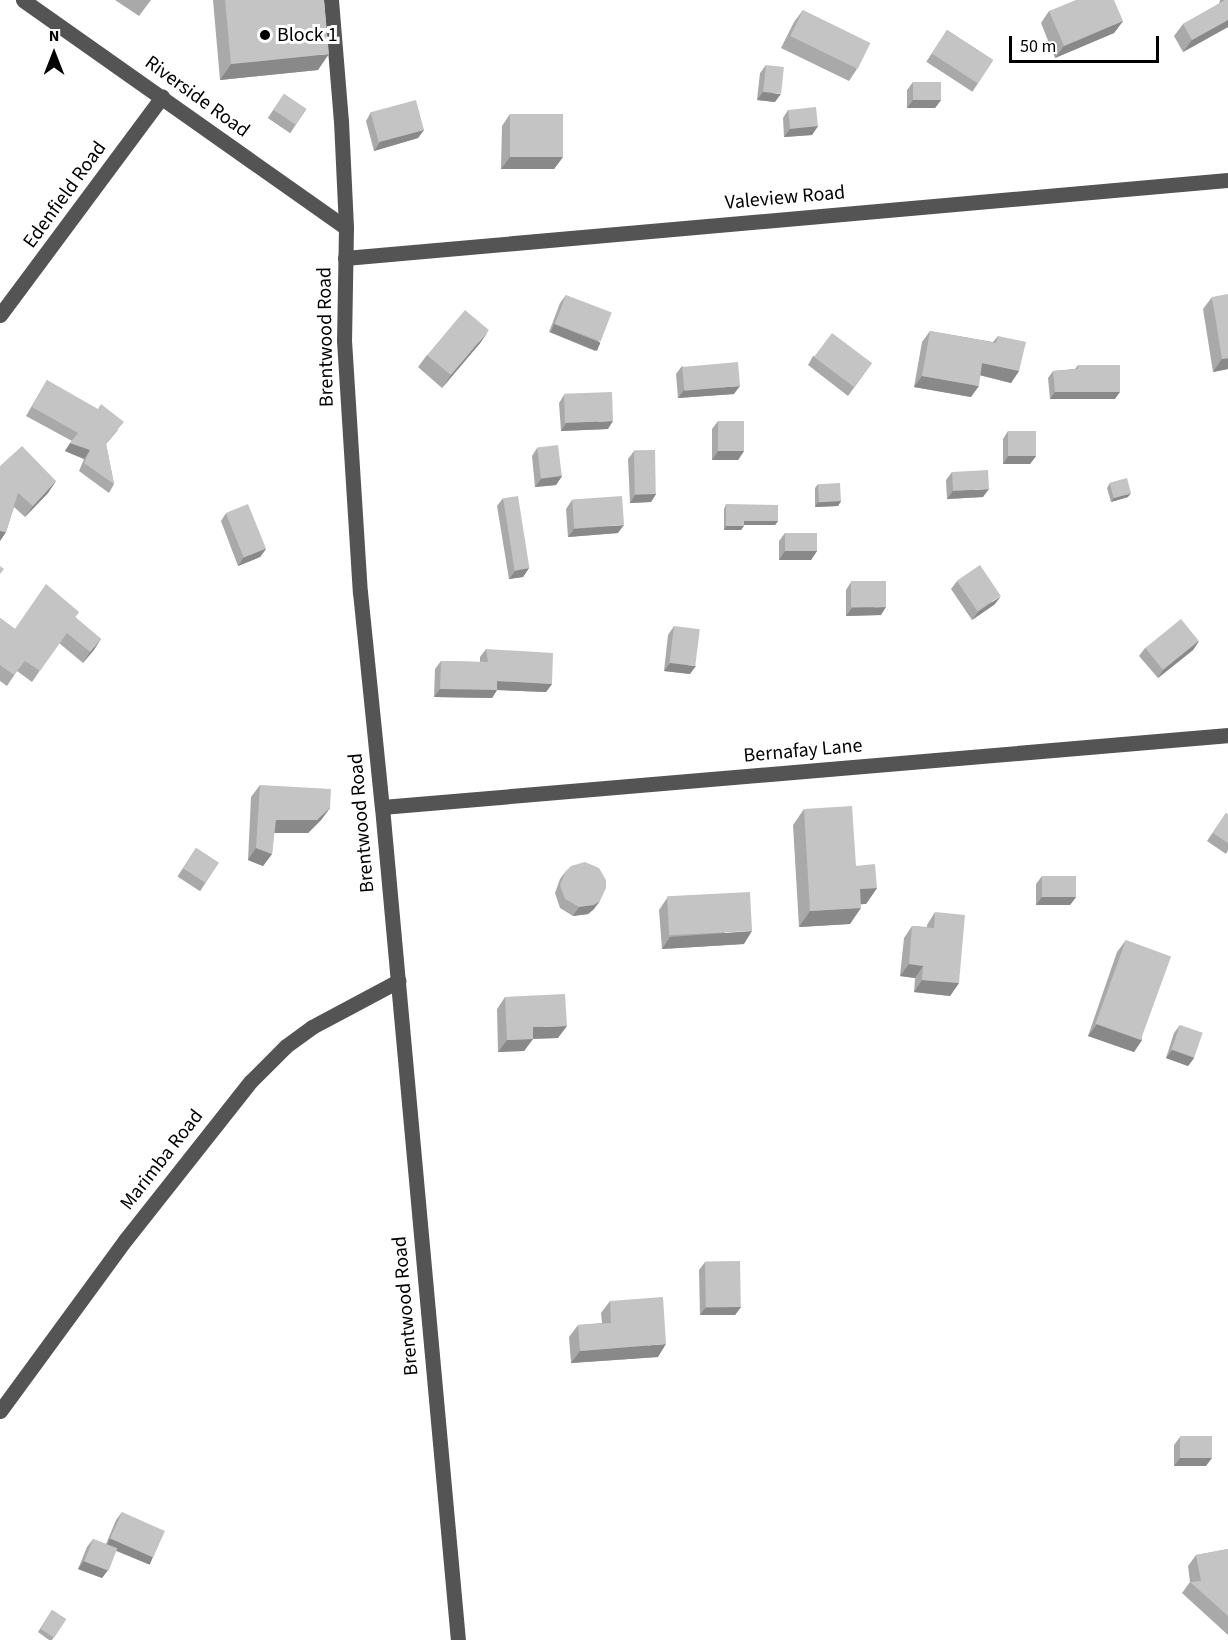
<!DOCTYPE html>
<style>
body{margin:0}
#map{position:relative;width:1228px;height:1640px;overflow:hidden;background:#fff;font-family:"Source Sans 3",sans-serif}
div>[style]{position:absolute}
.minor>*{height:15px;margin:-7.5px;padding:0 7.5px;transform-origin:7.5px;border-radius:7.5px;background:#545454}
.wall>*{inset:0;background:#a9a9a9;transform-origin:0 0}
.shaded-wall>*{inset:0;background:#898989;transform-origin:0 0}
.building>*{inset:0;background:#c4c4c4;transform-origin:0 0}
.dots>*{width:16px;height:16px;translate:-50% -50%;box-sizing:border-box;border:3px solid #fff;border-radius:50%}
span{translate:-50% -50%;white-space:nowrap;text-align:center;line-height:1.15;-webkit-text-stroke:6px #fff;paint-order:stroke}
.poi-label{font-size:20px;color:#000}
.left{translate:0 -50%;text-align:left}
.street-label{font-size:20px;color:#000}
.north{position:absolute;left:24px;top:24px;width:60px;height:60px;-webkit-text-stroke:4px #fff;paint-order:stroke;rotate:0deg;font-size:16px;font-weight:700;line-height:24px;text-align:center;color:#000}
.north::after{content:'';display:block;margin:auto;width:21px;height:27px;background:#000;clip-path:polygon(50% 0,100% 100%,50% 72%,0 100%)}
.scale{position:absolute;left:1009px;top:36px;width:150px;height:27px;box-sizing:border-box;border:3px solid #000;border-top:0;padding-left:8px;font-size:18px;line-height:21px;white-space:nowrap;color:#000;-webkit-text-stroke:4px #fff;paint-order:stroke}
</style>
<div id="map">
<div class="minor">
<div style="left:23px;top:0;width:395px;rotate:35.2deg"></div>
<div style="left:331px;top:0;width:121px;rotate:85.3deg"></div>
<div style="left:341px;top:121px;width:107px;rotate:87.3deg"></div>
<div style="left:346px;top:228px;width:112px;rotate:91deg"></div>
<div style="left:344px;top:340px;width:253px;rotate:86.4deg"></div>
<div style="left:360px;top:592px;width:216px;rotate:84.2deg"></div>
<div style="left:382px;top:807px;width:836px;rotate:84.79deg"></div>
<div style="left:345px;top:258px;width:886px;rotate:-5.05deg"></div>
<div style="left:0;top:315px;width:272px;rotate:-53.4deg"></div>
<div style="left:382px;top:807px;width:849px;rotate:-4.86deg"></div>
<div style="left:0;top:1411px;width:213px;rotate:-53.8deg"></div>
<div style="left:126px;top:1239px;width:201px;rotate:-51.7deg"></div>
<div style="left:251px;top:1081px;width:49px;rotate:-45deg"></div>
<div style="left:286px;top:1046px;width:32px;rotate:-36deg"></div>
<div style="left:312px;top:1027px;width:98px;rotate:-28.1deg"></div>
</div>
<div class="wall">
<div style="clip-path:polygon(115px 0,151px 0,139px 16px)"></div>
<div style="clip-path:polygon(213px 0,324px 0,318px 70px,220px 80px)"></div>
<div style="clip-path:polygon(1220px 0,1228px 0,1228px 27px,1183px 52px,1174px 36px,1183px 24px,1219px 4px)"></div>
<div style="clip-path:polygon(803px 10px,857px 69px,849px 81px,781px 48px,794px 22px)"></div>
<div style="clip-path:polygon(1049px 11px,1123px 21px,1114px 33px,1055px 58px,1041px 23px)"></div>
<div style="left:947px;top:30px;width:55px;height:38px;rotate:33deg"></div>
<div style="clip-path:polygon(766px 65px,775px 102px,757px 100px,760px 73px)"></div>
<div style="clip-path:polygon(913px 82px,941px 100px,935px 108px,907px 108px,907px 90px)"></div>
<div style="left:284px;top:94px;width:27px;height:29px;rotate:34deg"></div>
<div style="clip-path:polygon(788px 110px,818px 126px,812px 135px,784px 137px,783px 118px)"></div>
<div style="clip-path:polygon(371px 112px,424px 130px,418px 138px,374px 151px,366px 121px)"></div>
<div style="clip-path:polygon(510px 114px,563px 157px,554px 169px,501px 169px,502px 126px)"></div>
<div style="clip-path:polygon(566px 295px,600px 343px,595px 351px,549px 332px,560px 303px)"></div>
<div style="clip-path:polygon(1212px 297px,1228px 369px,1213px 372px,1203px 309px)"></div>
<div style="clip-path:polygon(930px 331px,993px 342px,998px 336px,1019px 371px,1011px 383px,980px 375px,971px 397px,914px 387px,922px 342px)"></div>
<div style="clip-path:polygon(481px 342px,442px 388px,418px 367px,427px 355px)"></div>
<div style="clip-path:polygon(813px 356px,872px 363px,848px 396px,808px 365px)"></div>
<div style="clip-path:polygon(1078px 365px,1115px 399px,1050px 399px,1048px 378px,1053px 371px,1075px 369px)"></div>
<div style="clip-path:polygon(682px 366px,734px 394px,678px 398px,676px 374px)"></div>
<div style="clip-path:polygon(47px 380px,118px 430px,106px 444px,114px 484px,109px 493px,79px 471px,84px 459px,65px 451px,72px 441px,26px 416px)"></div>
<div style="clip-path:polygon(564px 395px,608px 429px,561px 431px,559px 403px)"></div>
<div style="clip-path:polygon(718px 421px,744px 451px,738px 460px,712px 460px,712px 429px)"></div>
<div style="clip-path:polygon(1008px 431px,1036px 456px,1030px 464px,1003px 464px,1003px 439px)"></div>
<div style="clip-path:polygon(537px 448px,562px 476px,556px 485px,535px 487px,532px 456px)"></div>
<div style="clip-path:polygon(634px 451px,656px 494px,651px 502px,630px 503px,628px 459px)"></div>
<div style="clip-path:polygon(0 466px,56px 481px,48px 493px,25px 517px,14px 507px,6px 532px,0 541px)"></div>
<div style="clip-path:polygon(952px 472px,983px 497px,947px 499px,946px 480px)"></div>
<div style="clip-path:polygon(1110px 483px,1128px 497px,1111px 502px,1107px 488px)"></div>
<div style="clip-path:polygon(818px 484px,841px 501px,838px 506px,815px 507px,815px 488px)"></div>
<div style="clip-path:polygon(503px 498px,529px 568px,523px 577px,509px 579px,497px 506px)"></div>
<div style="clip-path:polygon(572px 500px,618px 533px,568px 537px,566px 509px)"></div>
<div style="clip-path:polygon(726px 504px,778px 521px,775px 525px,744px 525px,741px 530px,724px 530px,724px 509px)"></div>
<div style="clip-path:polygon(226px 513px,266px 549px,260px 557px,238px 566px,221px 521px)"></div>
<div style="clip-path:polygon(785px 533px,817px 551px,811px 560px,779px 560px,779px 541px)"></div>
<div style="clip-path:polygon(957px 581px,995px 604px,972px 620px,951px 589px)"></div>
<div style="clip-path:polygon(851px 582px,881px 615px,846px 616px,846px 590px)"></div>
<div style="clip-path:polygon(79px 612px,75px 617px,101px 639px,83px 663px,59px 643px,32px 682px,17px 671px,7px 686px,0 681px,0 618px,15px 629px)"></div>
<div style="clip-path:polygon(674px 626px,690px 674px,664px 671px,668px 635px)"></div>
<div style="clip-path:polygon(1199px 641px,1193px 650px,1158px 678px,1139px 656px,1145px 648px)"></div>
<div style="clip-path:polygon(486px 649px,552px 684px,546px 692px,497px 690px,492px 698px,434px 697px,435px 669px,441px 661px,480px 662px,480px 657px)"></div>
<div style="clip-path:polygon(260px 785px,330px 808px,321px 820px,308px 833px,274px 833px,272px 854px,263px 866px,248px 860px,251px 797px)"></div>
<div style="clip-path:polygon(804px 809px,877px 888px,866px 904px,861px 904px,850px 924px,799px 927px,793px 825px)"></div>
<div style="clip-path:polygon(1226px 813px,1228px 815px,1228px 850px,1226px 854px,1207px 841px)"></div>
<div style="left:196px;top:848px;width:27px;height:34px;rotate:33deg"></div>
<div style="clip-path:polygon(566px 871px,594px 909px,588px 914px,573px 916px,560px 908px,555px 893px,560px 879px)"></div>
<div style="clip-path:polygon(1042px 876px,1076px 897px,1070px 905px,1036px 905px,1036px 884px)"></div>
<div style="clip-path:polygon(667px 898px,744px 944px,662px 949px,659px 910px)"></div>
<div style="clip-path:polygon(935px 912px,959px 983px,950px 996px,914px 992px,915px 978px,900px 976px,904px 938px,912px 926px,927px 927px,927px 925px)"></div>
<div style="clip-path:polygon(1126px 940px,1142px 1040px,1134px 1052px,1088px 1036px,1117px 952px)"></div>
<div style="clip-path:polygon(505px 997px,558px 1038px,533px 1039px,524px 1051px,498px 1052px,497px 1009px)"></div>
<div style="clip-path:polygon(1180px 1025px,1194px 1058px,1188px 1066px,1166px 1058px,1174px 1033px)"></div>
<div style="clip-path:polygon(705px 1262px,741px 1307px,735px 1315px,700px 1315px,699px 1270px)"></div>
<div style="clip-path:polygon(610px 1301px,658px 1357px,571px 1363px,569px 1337px,578px 1325px,602px 1323px,601px 1313px)"></div>
<div style="clip-path:polygon(1180px 1437px,1206px 1466px,1174px 1466px,1174px 1445px)"></div>
<div style="clip-path:polygon(122px 1512px,148px 1564px,116px 1551px,108px 1570px,102px 1578px,78px 1569px,87px 1547px,93px 1539px,106px 1544px,116px 1520px)"></div>
<div style="clip-path:polygon(1228px 1549px,1228px 1635px,1182px 1593px,1190px 1582px,1188px 1566px,1196px 1555px)"></div>
<div style="clip-path:polygon(52px 1610px,66px 1619px,52px 1640px,49px 1640px,38px 1632px)"></div>
</div>
<div class="shaded-wall">
<div style="clip-path:polygon(1228px 20px,1228px 27px,1183px 52px,1192px 40px)"></div>
<div style="clip-path:polygon(1123px 21px,1114px 33px,1055px 58px,1064px 46px)"></div>
<div style="clip-path:polygon(329px 54px,318px 70px,220px 80px,231px 64px)"></div>
<div style="clip-path:polygon(763px 92px,781px 94px,775px 102px,757px 100px)"></div>
<div style="clip-path:polygon(913px 100px,941px 100px,935px 108px,907px 108px)"></div>
<div style="clip-path:polygon(818px 126px,812px 135px,784px 137px,790px 129px)"></div>
<div style="clip-path:polygon(424px 130px,418px 138px,374px 151px,380px 142px)"></div>
<div style="clip-path:polygon(510px 157px,563px 157px,554px 169px,501px 169px)"></div>
<div style="left:554px;top:324px;width:50px;height:9px;rotate:22deg"></div>
<div style="clip-path:polygon(489px 330px,481px 342px,442px 388px,451px 375px)"></div>
<div style="clip-path:polygon(1228px 358px,1228px 369px,1213px 372px,1222px 359px)"></div>
<div style="clip-path:polygon(982px 363px,1019px 371px,1011px 383px,975px 374px)"></div>
<div style="clip-path:polygon(922px 376px,979px 386px,971px 397px,914px 387px)"></div>
<div style="clip-path:polygon(740px 386px,734px 394px,678px 398px,684px 390px)"></div>
<div style="clip-path:polygon(1055px 392px,1120px 392px,1115px 399px,1050px 399px)"></div>
<div style="clip-path:polygon(613px 421px,608px 429px,561px 431px,566px 423px)"></div>
<div style="clip-path:polygon(70px 443px,90px 450px,84px 459px,65px 451px)"></div>
<div style="clip-path:polygon(718px 451px,744px 451px,738px 460px,712px 460px)"></div>
<div style="clip-path:polygon(1008px 456px,1036px 456px,1030px 464px,1003px 464px)"></div>
<div style="clip-path:polygon(562px 476px,556px 485px,535px 487px,541px 479px)"></div>
<div style="clip-path:polygon(56px 481px,48px 493px,25px 517px,33px 506px)"></div>
<div style="clip-path:polygon(989px 489px,983px 497px,947px 499px,953px 491px)"></div>
<div style="clip-path:polygon(1131px 493px,1128px 497px,1111px 502px,1114px 498px)"></div>
<div style="clip-path:polygon(656px 494px,651px 502px,630px 503px,635px 495px)"></div>
<div style="clip-path:polygon(841px 501px,838px 506px,815px 507px,818px 502px)"></div>
<div style="clip-path:polygon(744px 521px,778px 521px,775px 525px,741px 525px)"></div>
<div style="clip-path:polygon(624px 525px,618px 533px,568px 537px,574px 529px)"></div>
<div style="clip-path:polygon(726px 526px,744px 526px,741px 530px,724px 530px)"></div>
<div style="clip-path:polygon(0 531px,6px 532px,0 541px)"></div>
<div style="clip-path:polygon(266px 549px,260px 557px,238px 566px,244px 557px)"></div>
<div style="clip-path:polygon(785px 551px,817px 551px,811px 560px,779px 560px)"></div>
<div style="clip-path:polygon(529px 568px,523px 577px,509px 579px,515px 571px)"></div>
<div style="clip-path:polygon(1001px 596px,995px 604px,972px 620px,978px 612px)"></div>
<div style="clip-path:polygon(886px 607px,881px 615px,846px 616px,852px 608px)"></div>
<div style="clip-path:polygon(101px 639px,94px 650px,83px 663px,90px 652px)"></div>
<div style="clip-path:polygon(1199px 641px,1193px 650px,1158px 678px,1163px 670px)"></div>
<div style="clip-path:polygon(670px 663px,696px 666px,690px 674px,664px 671px)"></div>
<div style="clip-path:polygon(497px 681px,552px 684px,546px 692px,497px 690px,492px 698px,434px 697px,440px 689px)"></div>
<div style="clip-path:polygon(330px 808px,321px 820px,308px 833px,267px 833px,276px 820px)"></div>
<div style="clip-path:polygon(256px 848px,272px 854px,263px 866px,248px 860px)"></div>
<div style="clip-path:polygon(877px 888px,866px 904px,848px 905px,860px 889px)"></div>
<div style="clip-path:polygon(1042px 897px,1076px 897px,1070px 905px,1036px 905px)"></div>
<div style="clip-path:polygon(600px 901px,594px 909px,588px 914px,573px 916px,579px 907px)"></div>
<div style="clip-path:polygon(861px 908px,850px 924px,799px 927px,810px 911px)"></div>
<div style="clip-path:polygon(752px 931px,744px 944px,662px 949px,670px 937px)"></div>
<div style="clip-path:polygon(909px 964px,923px 966px,915px 978px,900px 976px)"></div>
<div style="clip-path:polygon(922px 980px,959px 983px,950px 996px,914px 992px)"></div>
<div style="clip-path:polygon(1097px 1024px,1142px 1040px,1134px 1052px,1088px 1036px)"></div>
<div style="clip-path:polygon(567px 1026px,558px 1038px,524px 1039px,533px 1027px)"></div>
<div style="clip-path:polygon(533px 1039px,524px 1051px,498px 1052px,507px 1040px)"></div>
<div style="clip-path:polygon(1172px 1050px,1194px 1058px,1188px 1066px,1166px 1058px)"></div>
<div style="clip-path:polygon(706px 1307px,741px 1307px,735px 1315px,700px 1315px)"></div>
<div style="clip-path:polygon(666px 1344px,658px 1357px,571px 1363px,580px 1351px)"></div>
<div style="clip-path:polygon(1180px 1458px,1212px 1458px,1206px 1466px,1174px 1466px)"></div>
<div style="left:110px;top:1538px;width:47px;height:9px;rotate:23deg"></div>
<div style="clip-path:polygon(84px 1561px,108px 1570px,102px 1578px,78px 1569px)"></div>
</div>
<div class="building">
<div style="clip-path:polygon(225px 0,324px 0,329px 54px,231px 64px)"></div>
<div style="clip-path:polygon(1076px 0,1114px 0,1123px 21px,1064px 46px,1049px 11px)"></div>
<div style="clip-path:polygon(1225px 0,1228px 0,1228px 20px,1192px 40px,1183px 24px)"></div>
<div style="left:803px;top:10px;width:75px;height:29px;rotate:26deg"></div>
<div style="left:947px;top:30px;width:55px;height:28px;rotate:33deg"></div>
<div style="left:766px;top:65px;width:18px;height:27px;rotate:6deg"></div>
<div style="left:913px;top:82px;width:28px;height:18px"></div>
<div style="left:284px;top:94px;width:27px;height:19px;rotate:34deg"></div>
<div style="left:416px;top:100px;width:31px;height:47px;rotate:75deg"></div>
<div style="left:816px;top:107px;width:19px;height:28px;rotate:84deg"></div>
<div style="left:510px;top:114px;width:53px;height:43px"></div>
<div style="clip-path:polygon(1228px 294px,1228px 358px,1222px 359px,1212px 297px)"></div>
<div style="left:566px;top:295px;width:49px;height:31px;rotate:21deg"></div>
<div style="left:465px;top:310px;width:31px;height:59px;rotate:40deg"></div>
<div style="clip-path:polygon(930px 331px,996px 343px,998px 336px,1026px 342px,1019px 371px,982px 363px,979px 386px,922px 376px)"></div>
<div style="left:832px;top:333px;width:50px;height:30px;rotate:37deg"></div>
<div style="left:738px;top:362px;width:24px;height:56px;rotate:85deg"></div>
<div style="clip-path:polygon(1078px 365px,1120px 365px,1120px 392px,1055px 392px,1053px 371px,1078px 369px)"></div>
<div style="clip-path:polygon(47px 380px,98px 409px,101px 404px,124px 422px,106px 443px,114px 484px,84px 463px,90px 450px,70px 443px,78px 433px,32px 407px)"></div>
<div style="left:612px;top:392px;width:29px;height:48px;rotate:88deg"></div>
<div style="left:718px;top:421px;width:26px;height:30px"></div>
<div style="left:1008px;top:431px;width:28px;height:25px"></div>
<div style="left:558px;top:445px;width:31px;height:21px;rotate:83deg"></div>
<div style="clip-path:polygon(22px 446px,56px 481px,33px 506px,18px 493px,6px 532px,0 531px,0 466px)"></div>
<div style="left:655px;top:450px;width:44px;height:21px;rotate:89deg"></div>
<div style="left:988px;top:470px;width:19px;height:36px;rotate:87deg"></div>
<div style="left:1127px;top:478px;width:16px;height:18px;rotate:75deg"></div>
<div style="left:840px;top:483px;width:18px;height:22px;rotate:87deg"></div>
<div style="left:518px;top:496px;width:73px;height:15px;rotate:81deg"></div>
<div style="left:622px;top:496px;width:29px;height:50px;rotate:86deg"></div>
<div style="left:248px;top:504px;width:48px;height:24px;rotate:68deg"></div>
<div style="clip-path:polygon(726px 504px,778px 505px,778px 521px,744px 521px,744px 526px,726px 526px)"></div>
<div style="left:785px;top:533px;width:32px;height:18px"></div>
<div style="left:980px;top:565px;width:37px;height:28px;rotate:56deg"></div>
<div style="clip-path:polygon(0 566px,4px 569px,0 574px)"></div>
<div style="left:886px;top:581px;width:26px;height:35px;rotate:90deg"></div>
<div style="clip-path:polygon(46px 584px,79px 612px,75px 617px,101px 639px,90px 652px,67px 633px,40px 671px,25px 661px,14px 675px,0 665px,0 618px,15px 629px)"></div>
<div style="left:1181px;top:619px;width:28px;height:46px;rotate:51deg"></div>
<div style="left:674px;top:626px;width:26px;height:37px;rotate:7deg"></div>
<div style="clip-path:polygon(486px 649px,553px 653px,552px 684px,497px 681px,497px 690px,440px 689px,441px 661px,488px 662px)"></div>
<div style="clip-path:polygon(260px 785px,331px 789px,330px 808px,317px 820px,276px 820px,272px 854px,256px 848px)"></div>
<div style="clip-path:polygon(852px 806px,856px 866px,875px 864px,877px 888px,860px 889px,861px 908px,810px 911px,804px 809px)"></div>
<div style="clip-path:polygon(1226px 813px,1228px 815px,1228px 843px,1213px 833px)"></div>
<div style="left:196px;top:848px;width:27px;height:24px;rotate:33deg"></div>
<div style="clip-path:polygon(585px 862px,599px 868px,606px 880px,606px 888px,600px 901px,594px 905px,579px 907px,565px 899px,560px 885px,566px 871px,571px 866px)"></div>
<div style="left:1042px;top:876px;width:34px;height:21px"></div>
<div style="left:750px;top:892px;width:39px;height:83px;rotate:87deg"></div>
<div style="clip-path:polygon(935px 912px,965px 915px,959px 983px,922px 980px,923px 966px,909px 964px,912px 926px,934px 928px)"></div>
<div style="left:1126px;top:940px;width:48px;height:89px;rotate:20deg"></div>
<div style="clip-path:polygon(565px 994px,567px 1026px,533px 1027px,533px 1039px,507px 1040px,505px 997px)"></div>
<div style="left:1180px;top:1025px;width:24px;height:26px;rotate:19deg"></div>
<div style="left:740px;top:1261px;width:46px;height:35px;rotate:89deg"></div>
<div style="clip-path:polygon(663px 1297px,666px 1344px,580px 1351px,578px 1325px,611px 1323px,610px 1301px)"></div>
<div style="left:1212px;top:1436px;width:22px;height:32px;rotate:90deg"></div>
<div style="left:122px;top:1512px;width:47px;height:29px;rotate:24deg"></div>
<div style="left:93px;top:1539px;width:26px;height:24px;rotate:21deg"></div>
<div style="clip-path:polygon(1228px 1549px,1228px 1616px,1190px 1582px,1201px 1581px,1196px 1555px)"></div>
<div style="left:52px;top:1610px;width:17px;height:22px;rotate:33deg"></div>
</div>
<div class="dots">
<div style="left:265px;top:35px;background:#000"></div>
</div>
<div class="poi-label">
<span class="left" style="left:277px;top:35px">Block 1</span>
</div>
<div class="street-label">
<span style="left:197px;top:97px;rotate:36deg">Riverside Road</span>
<span style="left:65px;top:195px;rotate:-54deg">Edenfield Road</span>
<span style="left:785px;top:198px;rotate:-5deg">Valeview Road</span>
<span style="left:326px;top:337px;rotate:-91deg">Brentwood Road</span>
<span style="left:803px;top:751px;rotate:-5deg">Bernafay Lane</span>
<span style="left:362px;top:823px;rotate:-95deg">Brentwood Road</span>
<span style="left:162px;top:1160px;rotate:-52deg">Marimba Road</span>
<span style="left:406px;top:1306px;rotate:-95deg">Brentwood Road</span>
</div>
<div class="north">N</div>
<div class="scale">50 m</div>
</div>
